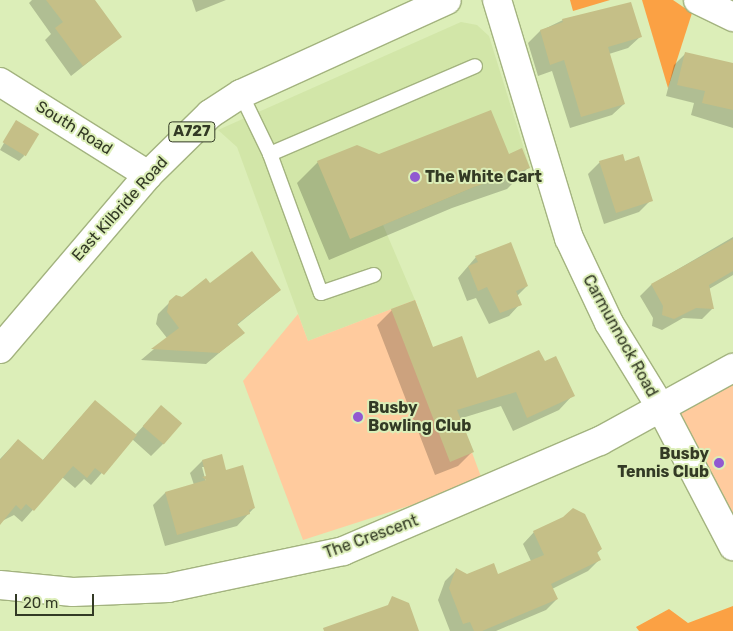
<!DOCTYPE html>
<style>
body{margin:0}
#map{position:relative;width:733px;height:631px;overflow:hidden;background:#dceeb8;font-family:Rubik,sans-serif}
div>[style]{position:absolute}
.built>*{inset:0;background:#d2e6a8}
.green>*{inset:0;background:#ffcb9e}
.forest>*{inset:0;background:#fba144}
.shadow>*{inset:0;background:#0003}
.building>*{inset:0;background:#c5bf87;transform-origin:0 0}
.roads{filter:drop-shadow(1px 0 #a3b37f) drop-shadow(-1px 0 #a3b37f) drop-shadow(0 1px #a3b37f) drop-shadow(0 -1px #a3b37f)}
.lane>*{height:14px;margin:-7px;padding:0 7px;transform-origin:7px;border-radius:7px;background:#fff}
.street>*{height:28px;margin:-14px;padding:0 14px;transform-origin:14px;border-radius:14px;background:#fff}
.secondary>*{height:28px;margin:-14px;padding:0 14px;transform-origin:14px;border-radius:14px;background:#fff}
.primary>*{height:28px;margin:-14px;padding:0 14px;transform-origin:14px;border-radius:14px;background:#fff}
.dots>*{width:14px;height:14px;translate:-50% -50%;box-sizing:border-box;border:2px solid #dceeb8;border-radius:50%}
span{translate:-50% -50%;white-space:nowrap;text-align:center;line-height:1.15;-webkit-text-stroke:4px #dceeb8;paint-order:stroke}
.shield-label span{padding:1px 4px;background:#dceeb8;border:1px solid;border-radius:4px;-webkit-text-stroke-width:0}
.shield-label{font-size:15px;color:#333a25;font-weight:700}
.street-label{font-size:16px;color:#333a25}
.poi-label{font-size:16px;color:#333a25;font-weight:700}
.left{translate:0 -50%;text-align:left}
.right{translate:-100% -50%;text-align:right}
.scale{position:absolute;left:15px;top:594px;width:79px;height:22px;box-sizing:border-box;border:2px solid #333a25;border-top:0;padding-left:6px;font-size:15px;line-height:18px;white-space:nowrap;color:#333a25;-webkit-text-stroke:4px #dceeb8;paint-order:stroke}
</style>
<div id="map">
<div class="built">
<div style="clip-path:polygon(461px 22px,477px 25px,489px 36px,530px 168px,474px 187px,383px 225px,415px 300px,308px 341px,237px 147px,218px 130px)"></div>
</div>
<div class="green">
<div style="clip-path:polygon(415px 300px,483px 482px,303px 540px,243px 381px,298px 314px,308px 341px)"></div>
<div style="clip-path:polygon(733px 383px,733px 514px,677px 412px)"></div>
</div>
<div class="forest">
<div style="clip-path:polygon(570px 0,610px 0,573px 11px)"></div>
<div style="clip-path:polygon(642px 0,673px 0,692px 13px,668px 88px)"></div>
<div style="clip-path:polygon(733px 606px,733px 631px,639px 631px,636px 627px,669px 609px,688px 623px)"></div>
</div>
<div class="shadow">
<div style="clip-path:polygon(32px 0,93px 0,120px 37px,71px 76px,45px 40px,51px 34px,29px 3px)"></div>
<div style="clip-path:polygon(192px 0,226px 0,196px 12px)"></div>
<div style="clip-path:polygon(563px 20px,640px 37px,628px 48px,609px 54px,624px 104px,612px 115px,570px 128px,552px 71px,538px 76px,528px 43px,540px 31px)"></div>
<div style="clip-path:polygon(686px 53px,733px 65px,733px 128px,691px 115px,694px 103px,666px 96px,674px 65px)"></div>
<div style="clip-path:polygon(16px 122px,24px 156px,19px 161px,0 150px)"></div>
<div style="clip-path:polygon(508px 155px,528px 168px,507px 189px,452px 208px,329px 260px,297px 183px,318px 162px)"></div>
<div style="clip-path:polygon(600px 162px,625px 162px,651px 200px,639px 212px,604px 224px,588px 174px)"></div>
<div style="clip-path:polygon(733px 237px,733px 275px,709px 289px,713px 308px,702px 319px,683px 318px,662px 330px,652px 326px,653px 318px,640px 296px,651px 285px)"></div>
<div style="clip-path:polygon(476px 257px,527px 286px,517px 296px,520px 304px,509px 316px,489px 324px,476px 298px,467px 301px,458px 278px)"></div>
<div style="clip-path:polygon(210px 285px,280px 290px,237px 325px,243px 333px,206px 364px,141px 360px,167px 338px,156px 324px,158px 314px,170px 302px)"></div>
<div style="clip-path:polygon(392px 310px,432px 349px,477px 380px,544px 362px,573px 395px,559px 410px,513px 431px,501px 406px,459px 419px,472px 452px,458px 466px,435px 475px,377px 325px)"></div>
<div style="clip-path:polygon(95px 401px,135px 435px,161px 407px,163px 444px,151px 456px,132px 439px,91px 485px,84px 479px,75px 488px,62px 477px,22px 522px,14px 515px,0 522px,0 459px,18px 440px,42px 461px)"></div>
<div style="clip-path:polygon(evenodd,221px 456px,226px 472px,254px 508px,237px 526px,165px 546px,153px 505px,165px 493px,194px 485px,190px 473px,202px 461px,221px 456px,202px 467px,205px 467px,209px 482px,206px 482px,202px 467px)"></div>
<div style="clip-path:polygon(534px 532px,601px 549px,596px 554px,599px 560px,588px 571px,552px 589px,557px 599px,546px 610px,496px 631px,450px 631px,438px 600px,445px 581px,456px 570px,467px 576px,498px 575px,531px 561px,523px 544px)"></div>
</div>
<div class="building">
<div style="clip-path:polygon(46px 0,95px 0,122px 37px,83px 66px,55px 28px,63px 22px)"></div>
<div style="clip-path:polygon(631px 2px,642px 37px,608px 47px,625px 104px,581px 117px,564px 60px,550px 65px,540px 30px,563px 22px,562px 19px)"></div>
<div style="clip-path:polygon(685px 52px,733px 63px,733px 110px,702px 103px,705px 91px,677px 85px)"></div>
<div style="clip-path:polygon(491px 110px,509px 154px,522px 148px,530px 168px,474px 187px,350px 239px,317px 161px,357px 145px,379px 154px)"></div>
<div style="left:16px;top:120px;width:27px;height:26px;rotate:31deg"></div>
<div style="clip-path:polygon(623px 154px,625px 161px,639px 156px,653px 201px,616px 213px,599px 161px)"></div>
<div style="clip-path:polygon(733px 239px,733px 271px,709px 285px,714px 309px,696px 308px,674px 319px,662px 315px,663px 306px,651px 284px)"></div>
<div style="clip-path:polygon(511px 242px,528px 286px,516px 291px,522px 305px,500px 313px,487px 287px,478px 291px,468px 266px,478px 262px,475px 256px)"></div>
<div style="clip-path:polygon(252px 251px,281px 290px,237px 324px,245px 333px,219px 353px,151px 349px,179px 328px,167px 312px,169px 301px,176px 295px,182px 297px,206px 278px,210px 283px)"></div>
<div style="clip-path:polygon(415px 300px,433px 347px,462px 336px,477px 378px,539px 350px,545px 361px,556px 356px,575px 396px,527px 418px,516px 392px,457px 410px,474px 452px,450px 462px,391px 309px)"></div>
<div style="clip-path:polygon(95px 400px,137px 435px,104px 475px,95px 468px,87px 478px,73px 466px,34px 511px,26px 504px,21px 510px,16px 505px,0 525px,0 460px,18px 439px,43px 460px)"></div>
<div style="left:161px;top:405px;width:28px;height:28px;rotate:41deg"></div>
<div style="clip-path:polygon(222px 454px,226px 470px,243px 465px,255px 508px,249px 510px,250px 514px,177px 535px,165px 492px,206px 480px,202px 477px,206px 476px,202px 460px)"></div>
<div style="clip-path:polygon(573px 508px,585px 514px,602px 549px,597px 552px,601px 560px,551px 584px,558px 599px,482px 631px,474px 631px,470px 622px,463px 624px,449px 588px,456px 568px,467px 574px,494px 563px,498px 574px,544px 555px,533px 531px,563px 517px)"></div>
<div style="clip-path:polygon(392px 596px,409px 603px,419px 631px,324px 631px,323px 628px,388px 605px)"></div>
</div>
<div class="roads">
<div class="lane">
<div style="left:241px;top:94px;width:67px;rotate:64.2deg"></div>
<div style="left:270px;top:154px;width:148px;rotate:69.9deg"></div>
<div style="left:321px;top:293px;width:56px;rotate:-18.8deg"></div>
<div style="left:270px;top:154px;width:223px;rotate:-23.2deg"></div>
</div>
<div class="street">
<div style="left:698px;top:0;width:39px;rotate:26deg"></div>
<div style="left:0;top:82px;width:175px;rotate:32.1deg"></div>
<div style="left:0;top:585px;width:73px;rotate:5.5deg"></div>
<div style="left:73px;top:592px;width:95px;rotate:-2.4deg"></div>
<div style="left:168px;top:588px;width:179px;rotate:-11.9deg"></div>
<div style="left:343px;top:551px;width:280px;rotate:-23.2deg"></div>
<div style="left:600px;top:441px;width:152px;rotate:-28.8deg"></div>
</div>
<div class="secondary">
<div style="left:497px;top:0;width:249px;rotate:73.2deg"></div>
<div style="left:569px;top:238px;width:94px;rotate:64.8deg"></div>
<div style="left:609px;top:323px;width:100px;rotate:58.5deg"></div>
<div style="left:661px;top:408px;width:156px;rotate:62.4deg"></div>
</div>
<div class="primary">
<div style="left:0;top:349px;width:228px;rotate:-49.6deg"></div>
<div style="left:148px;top:175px;width:87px;rotate:-44.5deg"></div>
<div style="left:210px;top:114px;width:37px;rotate:-33deg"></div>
<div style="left:241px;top:94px;width:226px;rotate:-24.5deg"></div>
</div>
</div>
<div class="dots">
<div style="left:415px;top:177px;background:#9159d1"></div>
<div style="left:358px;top:417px;background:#9159d1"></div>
<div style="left:719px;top:463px;background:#9159d1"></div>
</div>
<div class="shield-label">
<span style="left:192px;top:132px">A727</span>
</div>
<div class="street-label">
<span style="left:74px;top:128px;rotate:32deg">South Road</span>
<span style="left:120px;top:209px;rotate:-48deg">East Kilbride Road</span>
<span style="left:620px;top:336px;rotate:61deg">Carmunnock Road</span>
<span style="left:371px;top:537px;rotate:-20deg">The Crescent</span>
</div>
<div class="poi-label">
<span class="left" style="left:425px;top:177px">The White Cart</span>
<span class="left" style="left:368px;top:417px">Busby<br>Bowling Club</span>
<span class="right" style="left:709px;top:463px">Busby<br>Tennis Club</span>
</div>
<div class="scale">20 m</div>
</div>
